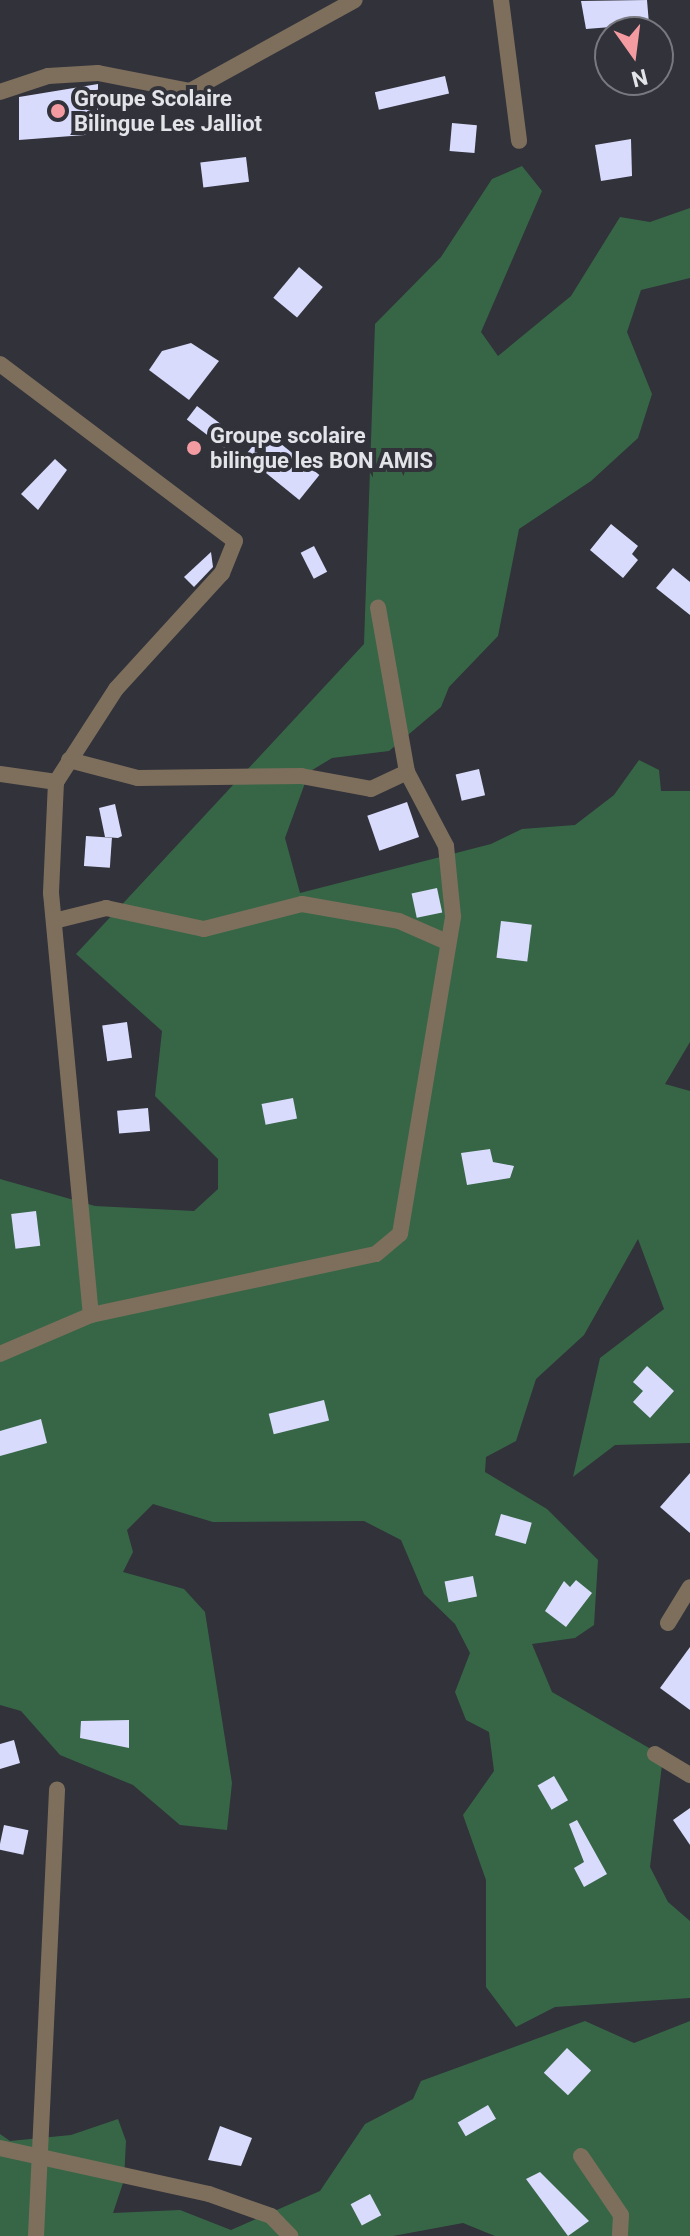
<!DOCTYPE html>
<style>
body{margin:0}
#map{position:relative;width:690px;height:2236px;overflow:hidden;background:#31323a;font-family:Roboto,sans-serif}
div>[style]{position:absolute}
.forest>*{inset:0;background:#376646}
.building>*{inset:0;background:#d9dbfc;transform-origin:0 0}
.minor>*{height:16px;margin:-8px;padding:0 8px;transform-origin:8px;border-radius:8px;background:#7e6f5d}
.dots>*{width:22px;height:22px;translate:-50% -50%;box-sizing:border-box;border:4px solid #31323a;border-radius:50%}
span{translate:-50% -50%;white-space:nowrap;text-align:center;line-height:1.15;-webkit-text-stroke:8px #31323a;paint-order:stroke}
.poi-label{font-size:22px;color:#e3e4e9;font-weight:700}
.left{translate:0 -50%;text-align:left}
.north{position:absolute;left:594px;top:16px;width:80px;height:80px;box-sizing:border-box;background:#31323a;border:2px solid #787980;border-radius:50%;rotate:166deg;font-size:22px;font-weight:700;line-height:32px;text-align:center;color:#e3e4e9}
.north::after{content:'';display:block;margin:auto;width:28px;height:36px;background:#f49aa1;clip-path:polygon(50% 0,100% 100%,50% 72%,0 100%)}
</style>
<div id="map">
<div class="forest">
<div style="clip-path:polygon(522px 166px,542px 191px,481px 332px,498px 356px,571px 296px,620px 217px,650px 222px,690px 208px,690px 278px,641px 290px,627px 332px,652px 394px,638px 438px,591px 481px,519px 529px,498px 636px,449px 687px,441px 707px,389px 751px,332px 758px,309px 772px,285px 838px,300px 893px,491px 844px,522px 829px,575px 825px,614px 795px,639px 760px,659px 770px,661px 791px,690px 791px,690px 1042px,665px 1084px,690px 1091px,690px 1443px,615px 1445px,573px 1477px,600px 1358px,664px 1309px,638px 1239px,584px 1335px,536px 1379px,516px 1441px,486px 1457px,485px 1472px,547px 1509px,598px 1560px,594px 1625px,575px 1638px,532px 1644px,552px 1692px,663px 1756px,650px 1867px,668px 1902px,690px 1921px,690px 1998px,555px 2007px,516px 2027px,486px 1987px,486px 1880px,463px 1815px,494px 1771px,489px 1732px,466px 1720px,455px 1692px,470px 1653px,455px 1624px,424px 1594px,401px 1540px,364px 1521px,213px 1522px,153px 1504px,127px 1530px,133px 1552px,123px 1572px,184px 1589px,205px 1612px,232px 1783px,227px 1830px,180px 1825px,133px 1785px,60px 1755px,21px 1711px,0 1705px,0 1179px,95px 1206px,194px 1211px,218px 1189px,218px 1159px,155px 1096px,162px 1031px,76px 954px,364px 644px,375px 324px,441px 257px,492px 179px)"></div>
<div style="clip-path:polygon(585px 2021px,634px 2043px,690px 2021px,690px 2236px,495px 2236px,463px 2223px,393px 2236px,0 2236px,0 2134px,10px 2141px,71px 2135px,118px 2119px,126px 2141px,124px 2180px,113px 2213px,180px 2210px,231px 2230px,320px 2191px,365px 2124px,413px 2099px,421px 2081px)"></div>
</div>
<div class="building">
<div style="clip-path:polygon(647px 0,649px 24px,586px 29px,581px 1px)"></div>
<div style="left:445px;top:76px;width:18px;height:72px;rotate:77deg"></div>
<div style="clip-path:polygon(98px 84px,98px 134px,19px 140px,19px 97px)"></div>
<div style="left:452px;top:123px;width:25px;height:28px;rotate:5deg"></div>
<div style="clip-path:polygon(631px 139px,632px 176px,601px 181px,595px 145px)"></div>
<div style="left:246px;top:157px;width:25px;height:46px;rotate:83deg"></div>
<div style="left:299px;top:267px;width:31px;height:40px;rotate:40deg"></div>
<div style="clip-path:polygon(191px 343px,219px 361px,189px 400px,149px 370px,162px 351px)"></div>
<div style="left:197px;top:406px;width:48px;height:17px;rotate:37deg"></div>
<div style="left:265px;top:431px;width:70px;height:32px;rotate:39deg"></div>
<div style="clip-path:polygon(55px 459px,67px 470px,38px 510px,21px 494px)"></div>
<div style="clip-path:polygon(611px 524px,638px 546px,632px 554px,638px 560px,623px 578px,590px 550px)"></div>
<div style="left:314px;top:546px;width:29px;height:15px;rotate:63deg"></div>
<div style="clip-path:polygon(211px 552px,213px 567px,194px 587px,184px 577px)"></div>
<div style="clip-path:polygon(673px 568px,690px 582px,690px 615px,656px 588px)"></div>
<div style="left:479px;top:769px;width:27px;height:24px;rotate:77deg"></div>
<div style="left:407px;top:802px;width:37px;height:42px;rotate:71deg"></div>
<div style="clip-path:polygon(115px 804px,122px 836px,118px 838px,105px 837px,99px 808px)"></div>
<div style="left:86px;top:836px;width:26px;height:30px;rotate:4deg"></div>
<div style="left:437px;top:888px;width:25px;height:26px;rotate:78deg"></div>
<div style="left:501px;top:921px;width:31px;height:37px;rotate:7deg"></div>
<div style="left:127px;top:1022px;width:36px;height:25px;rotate:82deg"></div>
<div style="left:293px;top:1098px;width:21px;height:32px;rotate:79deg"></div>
<div style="left:148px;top:1108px;width:23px;height:31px;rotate:85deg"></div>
<div style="clip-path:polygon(490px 1149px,493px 1162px,514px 1166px,510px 1178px,467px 1185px,461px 1153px)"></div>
<div style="left:36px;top:1211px;width:35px;height:25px;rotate:83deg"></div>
<div style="clip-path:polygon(647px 1366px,674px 1391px,650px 1418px,633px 1402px,643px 1391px,633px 1382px)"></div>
<div style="left:324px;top:1400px;width:21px;height:57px;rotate:76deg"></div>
<div style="clip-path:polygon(41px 1419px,47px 1443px,0 1456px,0 1431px)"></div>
<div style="clip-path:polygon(690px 1473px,690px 1533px,660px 1507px)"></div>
<div style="left:501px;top:1514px;width:32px;height:22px;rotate:16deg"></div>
<div style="left:473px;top:1576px;width:21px;height:29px;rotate:79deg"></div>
<div style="clip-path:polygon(576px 1580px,592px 1593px,566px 1627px,545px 1611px,564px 1581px,570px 1587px)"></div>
<div style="clip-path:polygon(690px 1647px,690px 1710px,660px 1688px)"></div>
<div style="clip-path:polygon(129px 1720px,129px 1748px,80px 1738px,81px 1721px)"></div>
<div style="clip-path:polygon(14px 1740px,20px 1763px,0 1769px,0 1744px)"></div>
<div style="left:554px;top:1776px;width:28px;height:19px;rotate:60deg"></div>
<div style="clip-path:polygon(690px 1808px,690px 1845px,673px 1820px)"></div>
<div style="clip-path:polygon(577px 1820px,607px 1874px,584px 1887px,574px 1868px,584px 1862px,569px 1824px)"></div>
<div style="left:4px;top:1825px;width:25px;height:25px;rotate:12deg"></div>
<div style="left:567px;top:2048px;width:33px;height:34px;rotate:43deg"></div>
<div style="left:488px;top:2105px;width:16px;height:35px;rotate:60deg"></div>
<div style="clip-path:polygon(220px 2126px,252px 2138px,241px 2166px,208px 2160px)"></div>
<div style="clip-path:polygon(540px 2172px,589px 2221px,568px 2236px,526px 2179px)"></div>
<div style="left:370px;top:2194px;width:24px;height:22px;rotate:62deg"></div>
</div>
<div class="minor">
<div style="left:501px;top:0;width:142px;rotate:82.7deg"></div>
<div style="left:0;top:92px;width:51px;rotate:-18.4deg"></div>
<div style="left:48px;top:76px;width:50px;rotate:-3.4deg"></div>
<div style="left:98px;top:73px;width:94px;rotate:11.1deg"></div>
<div style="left:190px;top:91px;width:188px;rotate:-28.9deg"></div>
<div style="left:0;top:364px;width:294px;rotate:37deg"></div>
<div style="left:235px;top:541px;width:35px;rotate:112deg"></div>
<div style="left:222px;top:573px;width:157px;rotate:132.4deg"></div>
<div style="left:116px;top:689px;width:111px;rotate:122.8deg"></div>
<div style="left:56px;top:782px;width:111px;rotate:92.6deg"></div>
<div style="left:51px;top:893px;width:424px;rotate:84.6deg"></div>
<div style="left:69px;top:760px;width:71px;rotate:14.6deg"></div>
<div style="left:138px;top:778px;width:163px;rotate:-0.7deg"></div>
<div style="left:301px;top:776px;width:71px;rotate:10.5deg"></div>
<div style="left:371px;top:789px;width:40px;rotate:-25deg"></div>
<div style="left:0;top:774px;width:57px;rotate:8.1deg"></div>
<div style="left:54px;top:921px;width:54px;rotate:-14deg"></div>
<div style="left:106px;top:908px;width:100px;rotate:12.1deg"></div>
<div style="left:204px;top:929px;width:101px;rotate:-14.3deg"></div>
<div style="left:302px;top:904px;width:98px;rotate:9.9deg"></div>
<div style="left:399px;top:921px;width:52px;rotate:23.6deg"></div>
<div style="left:0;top:1354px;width:99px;rotate:-23.2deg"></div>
<div style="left:91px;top:1315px;width:291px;rotate:-12.1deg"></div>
<div style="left:376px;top:1254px;width:31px;rotate:-40deg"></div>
<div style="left:400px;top:1234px;width:322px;rotate:-80.5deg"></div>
<div style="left:453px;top:916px;width:70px;rotate:-95.7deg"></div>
<div style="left:446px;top:846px;width:84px;rotate:-117.8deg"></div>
<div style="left:407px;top:772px;width:167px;rotate:-100deg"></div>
<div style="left:668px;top:1623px;width:42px;rotate:-58.6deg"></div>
<div style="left:655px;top:1754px;width:41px;rotate:31deg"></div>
<div style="left:0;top:2148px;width:214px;rotate:12.4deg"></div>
<div style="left:209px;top:2194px;width:66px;rotate:19.5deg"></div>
<div style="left:271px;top:2216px;width:28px;rotate:46deg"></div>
<div style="left:581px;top:2156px;width:71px;rotate:55.9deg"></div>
<div style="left:621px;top:2215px;width:21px;rotate:93deg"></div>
<div style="left:36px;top:2236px;width:447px;rotate:-87.3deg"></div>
</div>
<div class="dots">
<div style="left:58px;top:111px;background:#f49aa1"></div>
<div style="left:194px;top:448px;background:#f49aa1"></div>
</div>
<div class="poi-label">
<span class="left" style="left:74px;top:111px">Groupe Scolaire<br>Bilingue Les Jalliot</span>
<span class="left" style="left:210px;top:448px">Groupe scolaire<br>bilingue les BON AMIS</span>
</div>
<div class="north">N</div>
</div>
